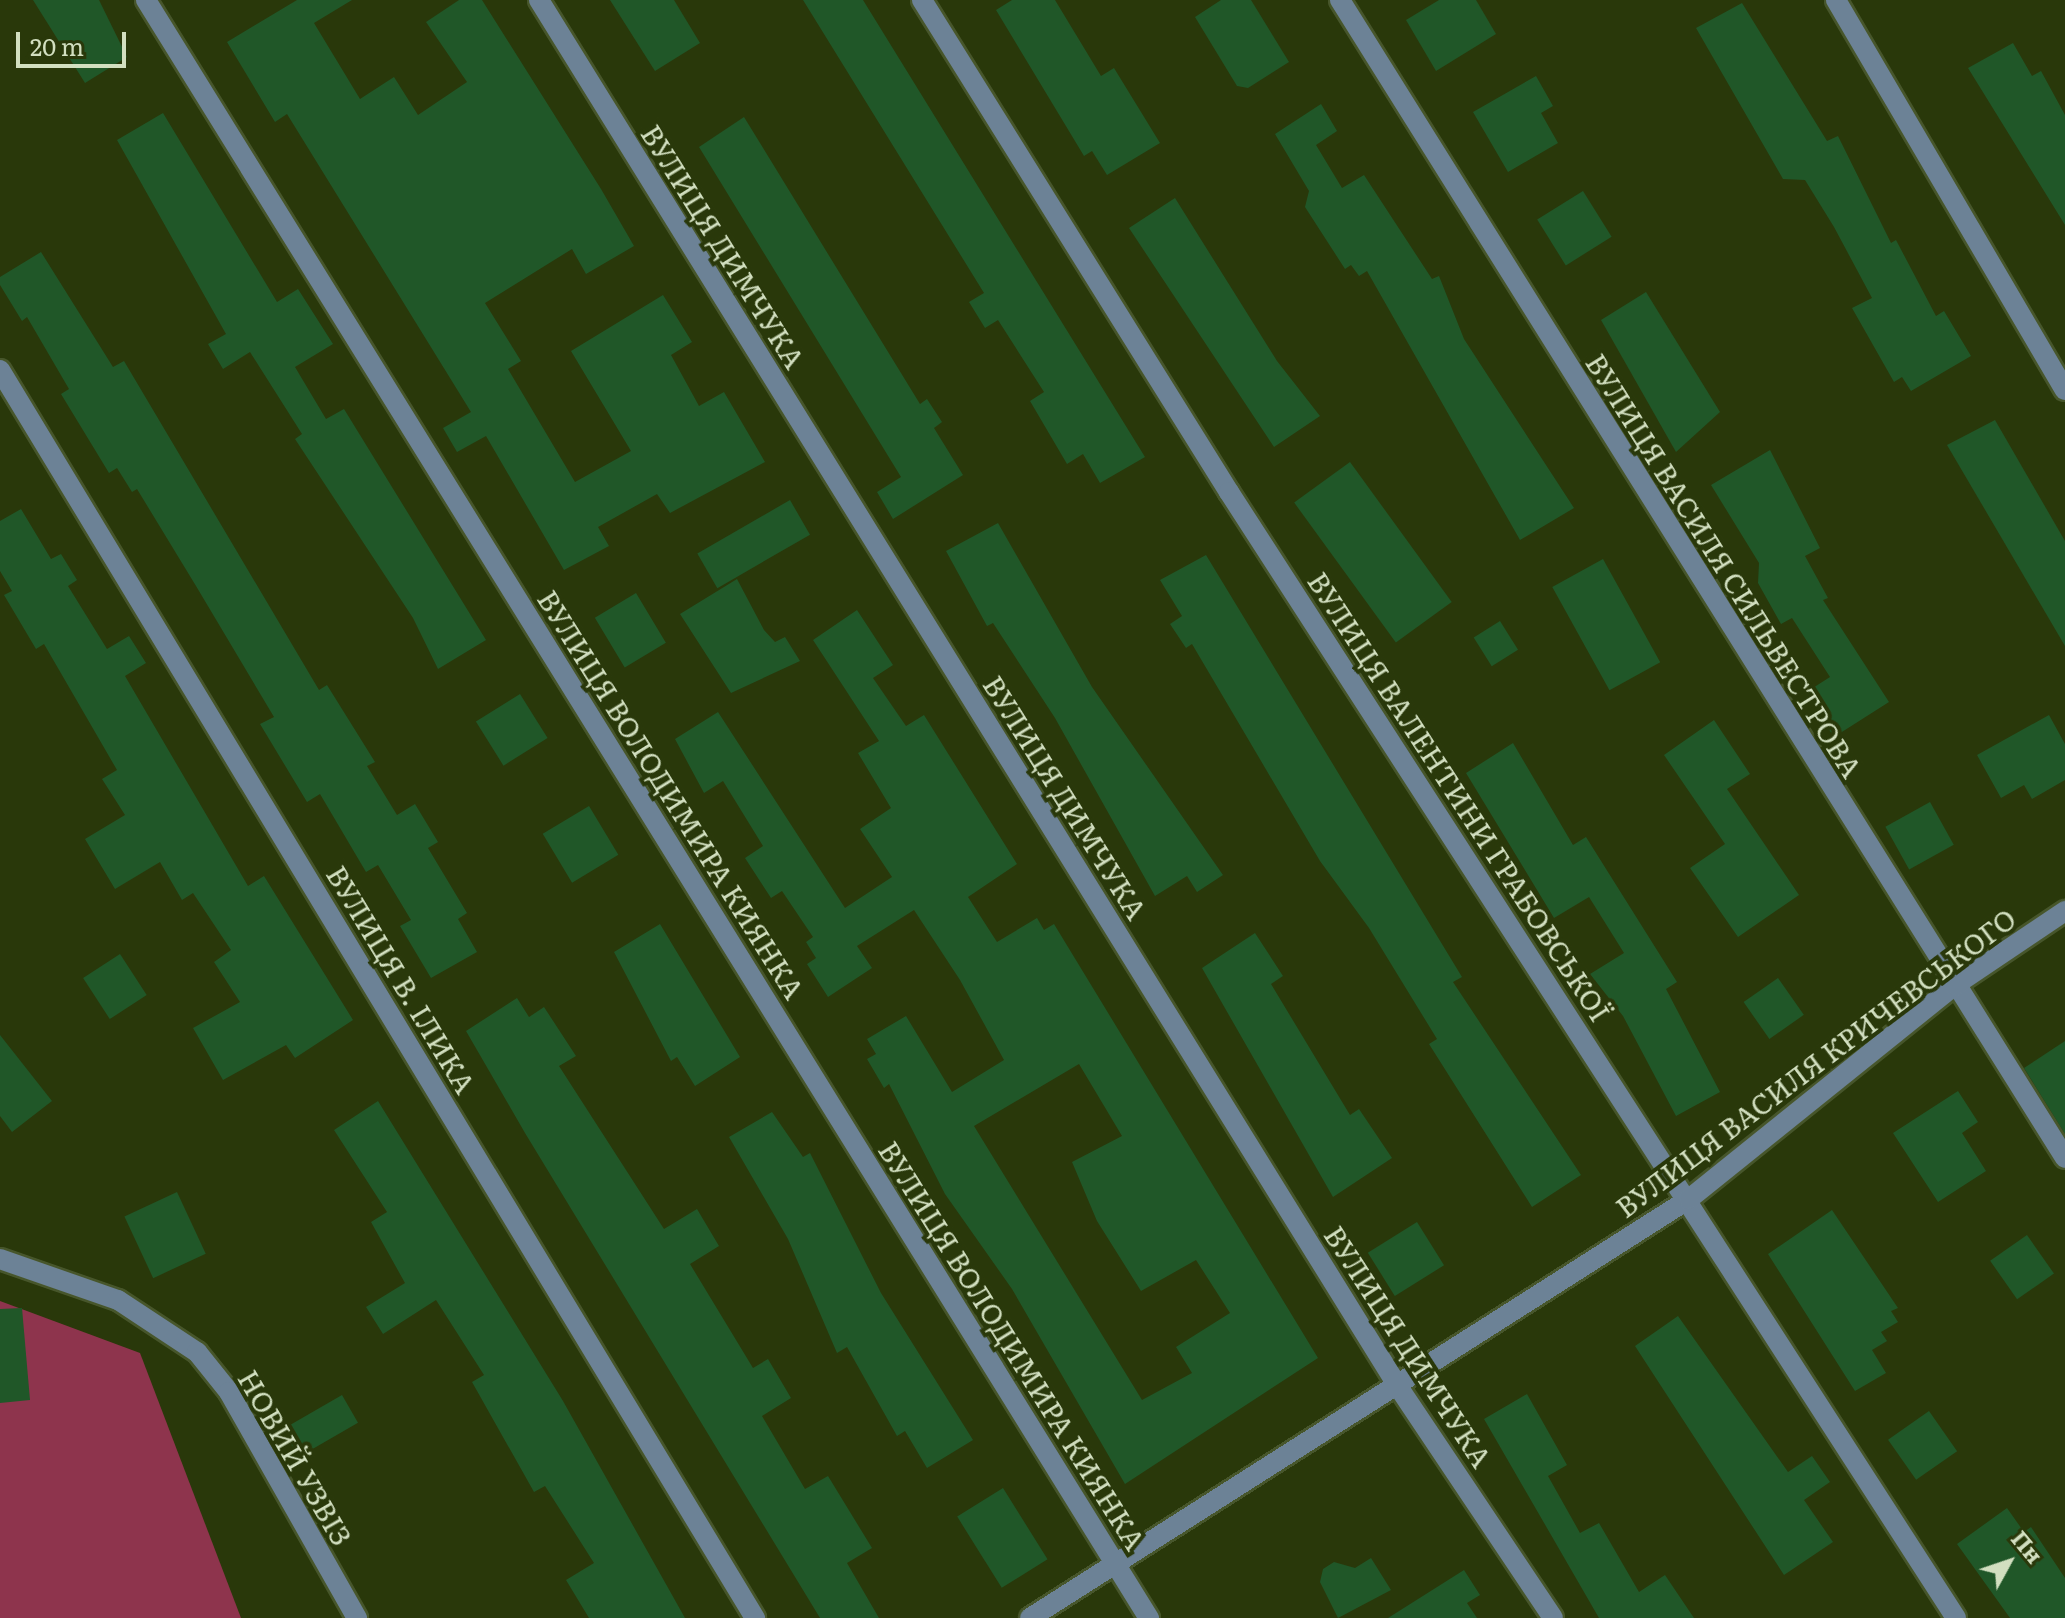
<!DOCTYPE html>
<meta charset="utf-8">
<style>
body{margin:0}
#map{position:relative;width:2065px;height:1618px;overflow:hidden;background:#29380a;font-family:Literata,serif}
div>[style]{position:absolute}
.green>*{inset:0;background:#8e344d}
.building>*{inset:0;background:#205728;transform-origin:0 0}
.roads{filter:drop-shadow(2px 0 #47562b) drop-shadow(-2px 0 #47562b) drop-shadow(0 2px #47562b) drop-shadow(0 -2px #47562b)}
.minor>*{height:20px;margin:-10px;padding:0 10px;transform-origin:10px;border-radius:10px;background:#6c8296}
span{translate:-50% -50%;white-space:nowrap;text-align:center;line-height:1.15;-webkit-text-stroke:8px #29380a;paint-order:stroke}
.street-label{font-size:28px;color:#d2dfc0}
.north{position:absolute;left:1969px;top:1522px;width:80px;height:80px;-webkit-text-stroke:6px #29380a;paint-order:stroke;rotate:50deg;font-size:22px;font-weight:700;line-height:32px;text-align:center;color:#d2dfc0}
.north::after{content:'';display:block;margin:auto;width:28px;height:36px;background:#d2dfc0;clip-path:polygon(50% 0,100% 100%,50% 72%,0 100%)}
.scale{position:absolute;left:16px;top:32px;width:110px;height:36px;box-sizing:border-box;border:4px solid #d2dfc0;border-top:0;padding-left:10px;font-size:24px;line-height:28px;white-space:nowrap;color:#d2dfc0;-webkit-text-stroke:6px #29380a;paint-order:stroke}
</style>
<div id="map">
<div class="green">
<div style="clip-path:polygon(0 1301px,140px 1353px,241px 1618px,0 1618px)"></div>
</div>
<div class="building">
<div style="clip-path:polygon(33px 0,99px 0,127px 57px,85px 83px)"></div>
<div style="clip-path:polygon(297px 0,352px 0,314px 23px,360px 99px,394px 77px,418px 115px,467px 82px,426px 22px,459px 0,482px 0,601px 189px,634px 246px,586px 274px,572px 249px,485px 303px,521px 361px,508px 369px,575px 482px,631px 451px,571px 351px,663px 295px,692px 342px,671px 355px,699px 406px,724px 392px,765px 462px,670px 513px,657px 494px,598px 527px,609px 546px,564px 570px,486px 436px,457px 452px,443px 428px,471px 412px,287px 114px,275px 122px,227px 42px)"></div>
<div style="clip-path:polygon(610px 0,674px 0,700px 43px,655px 71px)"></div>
<div style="clip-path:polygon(803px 0,863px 0,1145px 457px,1100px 483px,1083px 454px,1067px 464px,1030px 401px,1044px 392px,998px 320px,985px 328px,969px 302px,984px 293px)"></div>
<div style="clip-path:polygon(1012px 0,1055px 0,1101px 76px,1114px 68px,1160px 143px,1107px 175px,1092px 151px,1084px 156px,996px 10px)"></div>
<div style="clip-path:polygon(1221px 0,1251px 0,1289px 62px,1248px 88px,1237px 86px,1195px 17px)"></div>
<div style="clip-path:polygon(1439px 0,1476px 0,1496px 34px,1436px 71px,1406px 20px)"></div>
<div style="clip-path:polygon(1742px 3px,1827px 141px,1838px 136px,1891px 243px,1896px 240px,1936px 316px,1944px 311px,1971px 356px,1911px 391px,1902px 377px,1894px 382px,1852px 308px,1872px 298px,1834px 227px,1805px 180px,1783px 179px,1696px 28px)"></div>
<div style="clip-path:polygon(2013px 43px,2032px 76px,2041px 71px,2065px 115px,2065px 225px,1968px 68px)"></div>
<div style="clip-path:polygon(1536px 76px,1553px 106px,1541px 113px,1558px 143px,1508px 172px,1473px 112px)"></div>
<div style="clip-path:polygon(1321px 104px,1337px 131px,1316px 145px,1342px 188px,1364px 175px,1432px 279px,1439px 276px,1464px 339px,1574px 508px,1520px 540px,1367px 271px,1359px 276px,1351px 265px,1345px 269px,1305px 207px,1309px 191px,1275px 134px)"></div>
<div style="clip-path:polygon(163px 113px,277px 302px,298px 289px,333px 344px,295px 367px,326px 419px,344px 409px,486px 640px,438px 669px,413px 618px,295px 439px,302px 434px,250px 352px,223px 369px,208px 344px,226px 334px,117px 140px)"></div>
<div style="clip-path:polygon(744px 117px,920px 404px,927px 399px,942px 422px,934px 428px,963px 475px,893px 519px,877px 492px,901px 477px,699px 147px)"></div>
<div style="left:1583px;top:191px;width:54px;height:54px;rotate:58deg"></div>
<div style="clip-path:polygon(1175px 198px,1277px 361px,1320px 416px,1274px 447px,1129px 228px)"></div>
<div style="clip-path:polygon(41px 252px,113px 367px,124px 361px,319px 690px,327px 685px,375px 762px,367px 766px,397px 815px,415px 804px,438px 842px,428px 848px,467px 913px,458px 919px,477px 952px,431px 978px,400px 926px,411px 920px,378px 865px,366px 872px,320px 794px,307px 802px,260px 724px,274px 717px,196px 586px,137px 489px,132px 492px,117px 468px,109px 473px,61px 394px,69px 389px,27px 317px,22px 321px,0 285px,0 277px)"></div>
<div style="clip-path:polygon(1646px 292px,1720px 412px,1676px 452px,1601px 320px)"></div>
<div style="clip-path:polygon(1995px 420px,2065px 541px,2065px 646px,1947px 445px)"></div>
<div style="clip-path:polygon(1770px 450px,1820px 548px,1805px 556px,1828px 598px,1823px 600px,1889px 702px,1834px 737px,1805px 693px,1830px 677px,1792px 618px,1781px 624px,1758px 583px,1759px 563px,1711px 485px)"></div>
<div style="left:1350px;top:462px;width:173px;height:69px;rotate:54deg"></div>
<div style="left:790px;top:500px;width:40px;height:107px;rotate:60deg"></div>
<div style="clip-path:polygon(21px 509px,51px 559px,61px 554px,77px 580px,68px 586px,107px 649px,129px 636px,146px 663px,125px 676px,248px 886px,264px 876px,353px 1020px,295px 1058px,286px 1045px,223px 1080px,193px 1028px,240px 1002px,214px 962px,231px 950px,193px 893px,182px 900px,160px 862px,115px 889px,85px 839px,125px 815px,102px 779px,117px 770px,44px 644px,36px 649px,4px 595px,12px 591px,0 571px,0 521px)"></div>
<div style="clip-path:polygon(998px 523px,1092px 687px,1223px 875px,1197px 892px,1187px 876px,1155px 896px,1055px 718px,993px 623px,987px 626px,946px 551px)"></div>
<div style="clip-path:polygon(1206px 555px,1462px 977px,1453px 982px,1581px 1175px,1532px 1207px,1429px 1044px,1437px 1039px,1369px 928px,1320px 861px,1192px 644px,1186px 648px,1170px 624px,1182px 616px,1160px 580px)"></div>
<div style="left:1603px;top:559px;width:118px;height:58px;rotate:61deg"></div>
<div style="clip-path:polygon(737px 579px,764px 630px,775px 642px,785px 637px,800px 661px,731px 693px,680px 614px)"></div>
<div style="left:636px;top:593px;width:58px;height:48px;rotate:59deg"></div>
<div style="clip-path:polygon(evenodd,857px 610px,893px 665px,873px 678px,906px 726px,924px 715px,1017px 864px,968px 897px,997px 942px,1037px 918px,1044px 930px,1054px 924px,1318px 1358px,1125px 1484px,1012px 1289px,945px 1194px,889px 1084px,884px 1088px,867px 1059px,876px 1054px,867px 1039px,906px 1016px,952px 1092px,1004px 1060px,960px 980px,914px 910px,857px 946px,872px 968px,828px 997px,807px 964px,816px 958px,806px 942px,813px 937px,782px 891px,771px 898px,745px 858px,763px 846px,723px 781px,704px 793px,675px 739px,718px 712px,845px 908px,892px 877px,860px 829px,891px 808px,858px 753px,879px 741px,813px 640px,857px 610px,1079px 1064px,1122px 1136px,1072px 1162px,1097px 1221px,1141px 1291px,1196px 1260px,1230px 1313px,1176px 1347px,1192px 1373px,1142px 1400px,974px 1126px,1079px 1064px)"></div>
<div style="left:1500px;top:621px;width:34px;height:31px;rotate:58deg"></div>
<div style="left:520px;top:694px;width:52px;height:52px;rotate:58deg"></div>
<div style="clip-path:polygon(2049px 715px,2065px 744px,2065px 780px,2032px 799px,2024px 785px,2001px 798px,1977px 755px)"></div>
<div style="clip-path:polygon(1714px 720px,1750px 774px,1727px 789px,1799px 895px,1738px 937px,1690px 868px,1725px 844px,1664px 755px)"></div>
<div style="clip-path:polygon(1513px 743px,1573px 845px,1586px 837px,1677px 982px,1666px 989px,1720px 1092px,1676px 1116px,1623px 1016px,1590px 974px,1624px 953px,1589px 897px,1554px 918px,1466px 773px)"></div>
<div style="left:1930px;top:802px;width:49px;height:51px;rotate:61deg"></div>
<div style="left:589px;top:806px;width:57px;height:54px;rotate:59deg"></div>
<div style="clip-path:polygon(660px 924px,740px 1057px,695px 1086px,677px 1057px,671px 1061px,614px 952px)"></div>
<div style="clip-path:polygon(1255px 933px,1283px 976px,1271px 984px,1350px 1115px,1359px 1109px,1392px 1158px,1333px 1197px,1202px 968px)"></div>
<div style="left:120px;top:954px;width:49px;height:44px;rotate:57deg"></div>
<div style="left:1778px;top:978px;width:45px;height:42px;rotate:55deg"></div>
<div style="clip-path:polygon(517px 998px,529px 1017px,544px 1007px,576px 1056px,559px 1066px,664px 1229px,697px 1209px,719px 1246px,690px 1264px,753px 1368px,768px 1359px,791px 1398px,762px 1416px,805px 1489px,828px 1476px,872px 1548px,847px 1563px,879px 1618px,820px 1618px,525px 1133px,466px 1031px)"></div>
<div style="clip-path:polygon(0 1035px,52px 1101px,12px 1132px,0 1116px)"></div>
<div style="clip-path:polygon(2065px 1041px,2065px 1134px,2024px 1068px)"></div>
<div style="clip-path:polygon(1958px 1091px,1978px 1122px,1962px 1133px,1986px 1171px,1938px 1202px,1893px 1133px)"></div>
<div style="clip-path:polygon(378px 1101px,563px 1401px,685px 1618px,589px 1618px,566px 1580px,594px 1563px,545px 1486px,534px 1492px,472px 1382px,484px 1375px,436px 1300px,383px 1334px,366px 1307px,405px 1283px,371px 1222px,387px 1212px,334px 1130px)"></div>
<div style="clip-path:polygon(772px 1112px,803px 1157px,810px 1153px,881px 1293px,973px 1440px,927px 1468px,905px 1431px,897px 1436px,847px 1347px,837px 1353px,788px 1239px,729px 1137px)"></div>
<div style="left:177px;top:1192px;width:68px;height:58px;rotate:65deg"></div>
<div style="clip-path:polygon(1832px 1210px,1898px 1308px,1891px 1311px,1898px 1322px,1881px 1332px,1887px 1341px,1872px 1350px,1886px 1373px,1855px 1391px,1768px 1254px)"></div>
<div style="left:1417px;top:1222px;width:51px;height:58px;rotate:58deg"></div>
<div style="left:2027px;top:1235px;width:47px;height:45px;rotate:55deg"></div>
<div style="clip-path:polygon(22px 1308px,30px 1400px,0 1403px,0 1309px)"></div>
<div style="clip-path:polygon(1678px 1316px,1788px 1472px,1812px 1456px,1830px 1482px,1804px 1500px,1833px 1542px,1784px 1575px,1635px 1346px)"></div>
<div style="clip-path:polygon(1527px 1394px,1567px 1465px,1548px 1476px,1580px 1533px,1599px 1523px,1639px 1592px,1665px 1575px,1694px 1618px,1599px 1618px,1484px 1419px)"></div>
<div style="left:342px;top:1395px;width:32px;height:69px;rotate:60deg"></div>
<div style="left:1929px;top:1411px;width:49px;height:50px;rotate:55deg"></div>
<div style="left:1003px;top:1488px;width:84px;height:54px;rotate:58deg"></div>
<div style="clip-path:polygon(2007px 1508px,2024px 1532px,2031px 1527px,2065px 1578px,2065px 1618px,2010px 1618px,1957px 1544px)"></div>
<div style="clip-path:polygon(1371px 1558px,1391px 1590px,1338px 1618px,1320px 1582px,1323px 1569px,1334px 1562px,1355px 1568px)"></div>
<div style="clip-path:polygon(1464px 1570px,1480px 1595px,1467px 1603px,1477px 1618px,1388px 1618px)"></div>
</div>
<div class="roads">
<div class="minor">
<div style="left:146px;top:0;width:1904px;rotate:58.21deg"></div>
<div style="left:539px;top:0;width:1629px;rotate:58.22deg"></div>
<div style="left:1397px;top:1385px;width:280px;rotate:56.2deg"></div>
<div style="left:922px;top:0;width:580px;rotate:58.04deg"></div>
<div style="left:1229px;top:492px;width:1340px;rotate:57.15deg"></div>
<div style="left:1340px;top:0;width:1366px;rotate:57.95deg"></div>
<div style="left:1836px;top:0;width:452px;rotate:59.6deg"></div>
<div style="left:0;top:370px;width:1459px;rotate:58.83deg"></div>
<div style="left:0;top:1259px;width:125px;rotate:19.2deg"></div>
<div style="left:118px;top:1300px;width:95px;rotate:33.4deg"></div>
<div style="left:197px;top:1352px;width:51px;rotate:51.3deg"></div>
<div style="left:229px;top:1392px;width:260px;rotate:60.5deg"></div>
<div style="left:1030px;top:1618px;width:781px;rotate:-32.45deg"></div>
<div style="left:1689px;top:1199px;width:341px;rotate:-38.8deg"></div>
<div style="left:1955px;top:985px;width:133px;rotate:-33.9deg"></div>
</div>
</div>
<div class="street-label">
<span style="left:724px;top:246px;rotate:58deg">ВУЛИЦЯ ДИМЧУКА</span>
<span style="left:1725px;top:565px;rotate:58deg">ВУЛИЦЯ ВАСИЛЯ СИЛЬВЕСТРОВА</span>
<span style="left:672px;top:794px;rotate:58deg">ВУЛИЦЯ ВОЛОДИМИРА КИЯНКА</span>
<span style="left:1460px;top:796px;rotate:57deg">ВУЛИЦЯ ВАЛЕНТИНИ ГРАБОВСЬКОЇ</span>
<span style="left:1066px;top:797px;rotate:58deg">ВУЛИЦЯ ДИМЧУКА</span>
<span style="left:402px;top:979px;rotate:59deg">ВУЛИЦЯ В. ІЛИКА</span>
<span style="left:1815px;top:1062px;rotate:-37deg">ВУЛИЦЯ ВАСИЛЯ КРИЧЕВСЬКОГО</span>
<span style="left:1013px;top:1345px;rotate:58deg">ВУЛИЦЯ ВОЛОДИМИРА КИЯНКА</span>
<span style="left:1409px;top:1346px;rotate:57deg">ВУЛИЦЯ ДИМЧУКА</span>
<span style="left:296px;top:1457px;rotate:60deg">НОВИЙ УЗВІЗ</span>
</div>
<div class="north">Пн</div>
<div class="scale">20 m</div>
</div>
